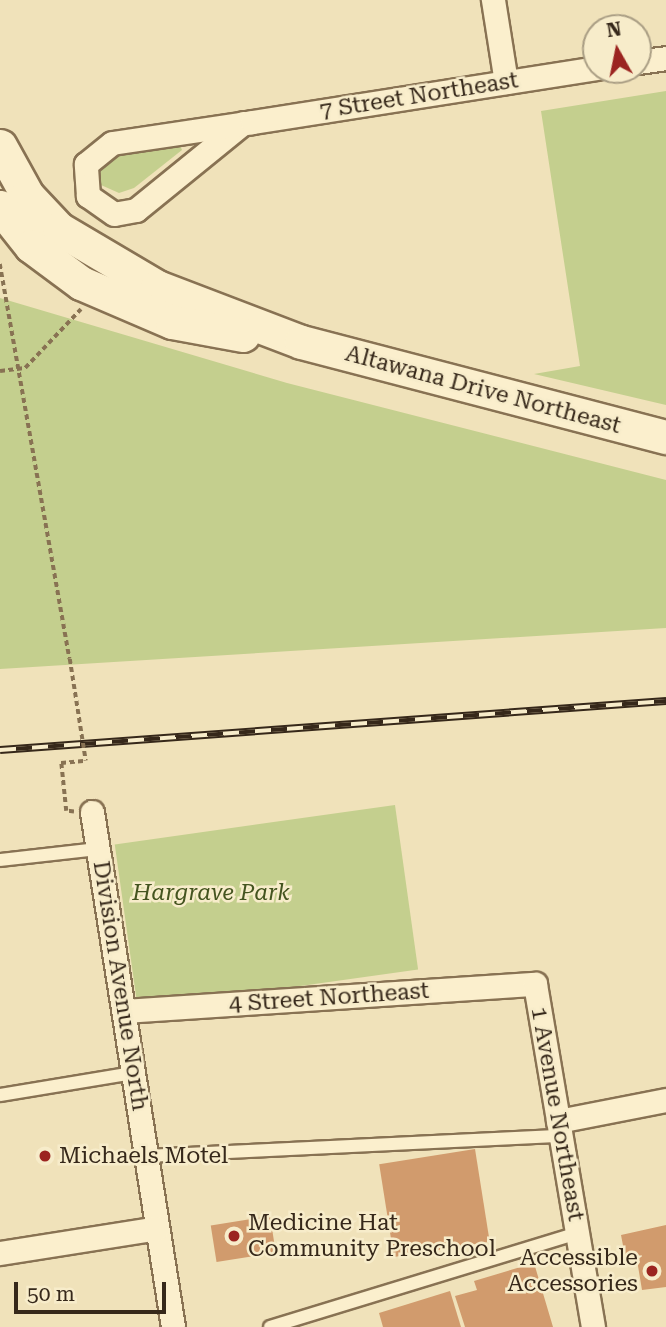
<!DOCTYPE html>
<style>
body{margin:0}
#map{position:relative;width:666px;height:1327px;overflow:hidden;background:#f0e2ba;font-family:"Roboto Serif",serif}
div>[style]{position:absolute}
.green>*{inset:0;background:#c4cf8e;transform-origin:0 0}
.building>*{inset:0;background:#d19b6d;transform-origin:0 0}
.path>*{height:3.5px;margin-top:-1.75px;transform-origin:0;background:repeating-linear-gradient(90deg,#887253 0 5px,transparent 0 8.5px)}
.roads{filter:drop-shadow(2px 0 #887253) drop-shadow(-2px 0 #887253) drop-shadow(0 2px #887253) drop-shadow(0 -2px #887253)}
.lane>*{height:12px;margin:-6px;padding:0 6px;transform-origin:6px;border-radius:6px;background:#fbefcd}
.street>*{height:23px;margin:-11.5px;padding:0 11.5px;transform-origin:11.5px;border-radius:11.5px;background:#fbefcd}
.secondary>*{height:33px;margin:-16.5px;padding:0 16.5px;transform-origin:16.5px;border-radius:16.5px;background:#fbefcd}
.rail>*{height:8px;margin-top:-4px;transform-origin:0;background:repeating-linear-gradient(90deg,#f7ecca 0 16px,#36281a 0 32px);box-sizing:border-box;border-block:2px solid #36281a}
.path-bridge>*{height:3.5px;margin-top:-1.75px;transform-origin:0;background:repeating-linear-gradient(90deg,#887253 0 5px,transparent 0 8.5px)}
.dots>*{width:19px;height:19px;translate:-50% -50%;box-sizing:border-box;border:4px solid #f7ecca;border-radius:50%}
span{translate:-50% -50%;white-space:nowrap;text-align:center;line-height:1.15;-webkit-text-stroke:5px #f7ecca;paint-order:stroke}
.street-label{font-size:23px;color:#36281a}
.park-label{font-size:23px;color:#44541f;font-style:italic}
.poi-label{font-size:23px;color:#36281a}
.left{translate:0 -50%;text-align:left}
.right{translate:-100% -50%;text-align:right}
.north{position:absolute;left:582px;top:14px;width:70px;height:70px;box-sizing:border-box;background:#f7ecca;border:2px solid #aa9e84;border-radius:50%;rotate:351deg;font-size:19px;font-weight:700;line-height:28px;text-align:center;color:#36281a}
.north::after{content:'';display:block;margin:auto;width:24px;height:32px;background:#9b2420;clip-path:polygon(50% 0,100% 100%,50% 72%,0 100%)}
.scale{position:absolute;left:14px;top:1282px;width:152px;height:32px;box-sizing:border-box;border:4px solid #36281a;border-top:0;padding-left:9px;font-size:21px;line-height:24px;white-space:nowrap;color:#36281a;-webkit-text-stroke:5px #f7ecca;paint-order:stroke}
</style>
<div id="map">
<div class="green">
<div style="clip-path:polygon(666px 91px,666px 405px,534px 374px,580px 366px,541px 111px)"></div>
<div style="clip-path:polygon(179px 143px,182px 150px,134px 188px,119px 193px,101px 185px,100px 166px,113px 154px)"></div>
<div style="clip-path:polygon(0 298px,287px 383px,666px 480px,666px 628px,0 669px)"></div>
<div style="left:395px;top:805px;width:166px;height:283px;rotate:82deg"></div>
</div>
<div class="building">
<div style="left:475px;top:1149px;width:94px;height:97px;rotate:81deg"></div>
<div style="left:270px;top:1216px;width:37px;height:60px;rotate:81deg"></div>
<div style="clip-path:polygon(666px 1225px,666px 1287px,642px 1290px,636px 1254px,625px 1256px,621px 1235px)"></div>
<div style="clip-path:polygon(534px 1263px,553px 1327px,465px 1327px,455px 1296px,477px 1290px,474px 1281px)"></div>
<div style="clip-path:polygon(450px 1291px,461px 1327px,383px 1327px,379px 1313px)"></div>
</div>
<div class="path">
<div style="left:0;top:264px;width:401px;rotate:80deg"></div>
<div style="left:0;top:371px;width:25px;rotate:-7deg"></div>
<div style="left:25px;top:368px;width:81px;rotate:-46.5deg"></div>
<div style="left:74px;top:812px;width:8px;rotate:-173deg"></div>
<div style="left:66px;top:811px;width:48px;rotate:-95.9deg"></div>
<div style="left:61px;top:763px;width:25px;rotate:-5deg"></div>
</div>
<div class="roads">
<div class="lane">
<div style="left:0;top:860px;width:99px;rotate:-6.4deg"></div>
<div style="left:0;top:1095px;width:135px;rotate:-9.4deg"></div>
<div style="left:147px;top:1156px;width:414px;rotate:-2.8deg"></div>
<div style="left:270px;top:1327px;width:321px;rotate:-17deg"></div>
</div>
<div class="street">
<div style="left:493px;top:0;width:83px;rotate:81deg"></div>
<div style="left:638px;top:62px;width:28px;rotate:-8deg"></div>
<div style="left:243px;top:123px;width:138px;rotate:140.9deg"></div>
<div style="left:136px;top:210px;width:22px;rotate:170deg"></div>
<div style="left:114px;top:214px;width:32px;rotate:-145deg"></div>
<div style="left:88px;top:196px;width:32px;rotate:-94deg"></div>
<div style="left:86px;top:164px;width:33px;rotate:-39deg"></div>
<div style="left:112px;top:143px;width:142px;rotate:-8.5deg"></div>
<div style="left:252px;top:122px;width:348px;rotate:-8.9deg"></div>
<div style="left:92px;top:812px;width:521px;rotate:81.06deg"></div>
<div style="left:124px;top:1011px;width:412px;rotate:-3.8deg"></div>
<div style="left:535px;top:984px;width:348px;rotate:80.4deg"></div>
<div style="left:558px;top:1121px;width:110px;rotate:-11deg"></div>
<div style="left:0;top:1253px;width:159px;rotate:-9deg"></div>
</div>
<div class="secondary">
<div style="left:0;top:146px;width:56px;rotate:61.1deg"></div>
<div style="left:27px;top:195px;width:47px;rotate:46.7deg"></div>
<div style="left:59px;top:229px;width:114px;rotate:30.6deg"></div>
<div style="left:157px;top:287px;width:154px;rotate:20.9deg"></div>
<div style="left:301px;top:342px;width:377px;rotate:14.6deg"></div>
<div style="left:0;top:207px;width:50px;rotate:51.5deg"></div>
<div style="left:31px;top:246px;width:62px;rotate:36.5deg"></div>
<div style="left:81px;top:283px;width:99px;rotate:23.2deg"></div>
<div style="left:172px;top:322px;width:72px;rotate:10.4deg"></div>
</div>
</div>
<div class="rail">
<div style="left:0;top:750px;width:668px;rotate:-4.21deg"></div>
</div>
<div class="path-bridge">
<div style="left:70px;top:659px;width:103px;rotate:81.1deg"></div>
</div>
<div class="dots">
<div style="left:45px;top:1156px;background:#9b2420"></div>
<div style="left:234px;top:1236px;background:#9b2420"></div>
<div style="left:652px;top:1271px;background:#9b2420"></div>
</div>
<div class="street-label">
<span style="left:419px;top:96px;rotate:-9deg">7 Street Northeast</span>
<span style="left:483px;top:390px;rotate:15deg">Altawana Drive Northeast</span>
<span style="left:120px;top:986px;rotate:81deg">Division Avenue North</span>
<span style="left:329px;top:998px;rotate:-4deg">4 Street Northeast</span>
<span style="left:557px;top:1114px;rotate:80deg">1 Avenue Northeast</span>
</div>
<div class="park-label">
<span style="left:211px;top:893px">Hargrave Park</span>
</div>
<div class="poi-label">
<span class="left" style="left:59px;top:1156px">Michaels Motel</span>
<span class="left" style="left:248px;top:1236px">Medicine Hat<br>Community Preschool</span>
<span class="right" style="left:638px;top:1271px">Accessible<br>Accessories</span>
</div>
<div class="north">N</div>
<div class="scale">50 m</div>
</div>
